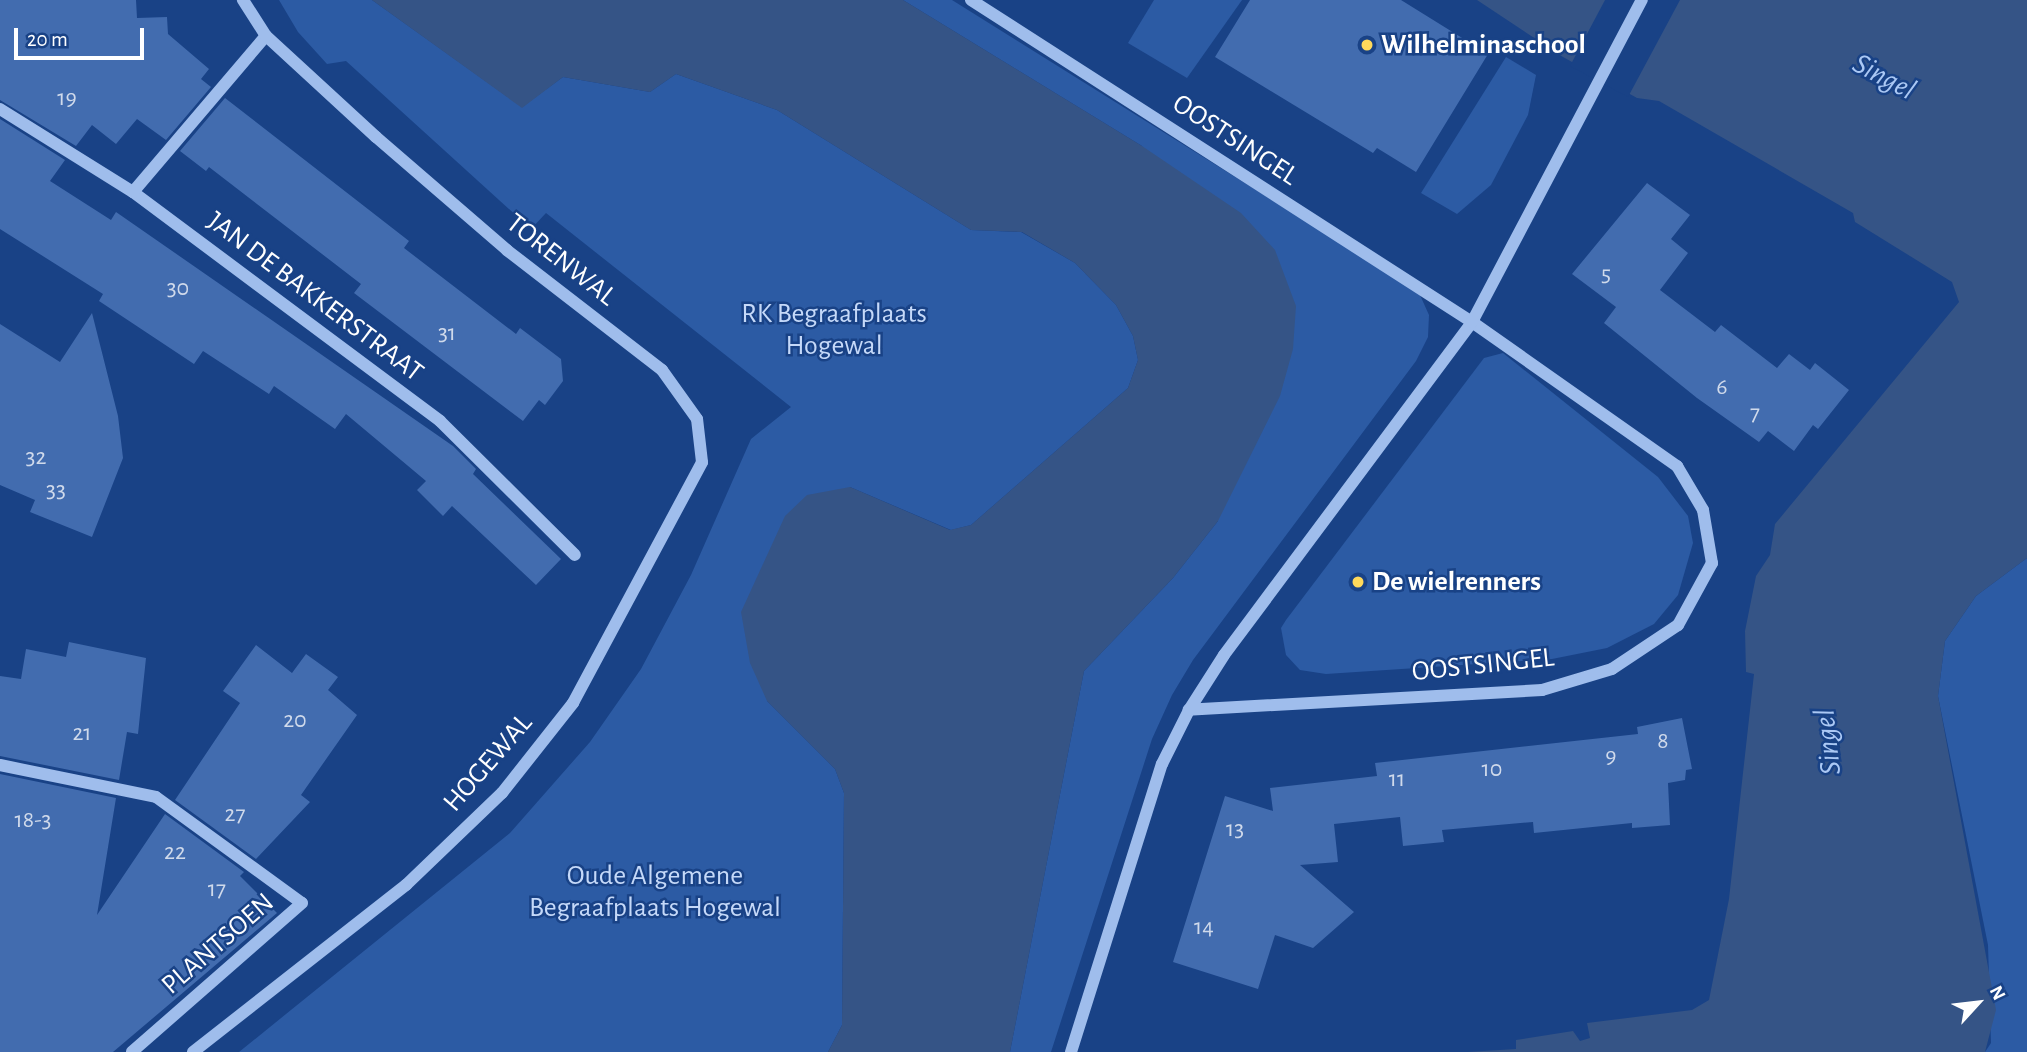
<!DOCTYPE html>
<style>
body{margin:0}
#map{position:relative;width:2027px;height:1052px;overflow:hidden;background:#194286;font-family:"Alegreya Sans",sans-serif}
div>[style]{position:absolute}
.green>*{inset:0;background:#2c5ba4}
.water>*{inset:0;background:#355486}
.pier>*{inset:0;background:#194286}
.building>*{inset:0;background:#426caf}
.minor>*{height:12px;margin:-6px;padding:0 6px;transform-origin:6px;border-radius:6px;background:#9fbdec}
.dots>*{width:19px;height:19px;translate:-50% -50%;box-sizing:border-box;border:4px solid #194286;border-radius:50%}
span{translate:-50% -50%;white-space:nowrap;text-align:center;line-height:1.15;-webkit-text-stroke:5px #194286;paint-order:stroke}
.number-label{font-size:24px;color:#d0daeb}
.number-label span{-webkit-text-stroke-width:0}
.poi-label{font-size:28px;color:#fff;font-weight:700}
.left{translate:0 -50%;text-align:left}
.street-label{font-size:28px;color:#fff}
.park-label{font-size:28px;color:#c5d9f9}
.water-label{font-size:30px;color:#abc8f4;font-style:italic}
.north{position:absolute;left:1943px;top:968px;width:70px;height:70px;-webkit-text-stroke:5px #194286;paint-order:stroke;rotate:63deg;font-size:19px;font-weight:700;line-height:28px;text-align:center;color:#fff}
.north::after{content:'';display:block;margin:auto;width:24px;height:32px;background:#fff;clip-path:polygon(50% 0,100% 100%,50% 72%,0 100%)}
.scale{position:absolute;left:14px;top:28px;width:130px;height:32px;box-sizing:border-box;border:4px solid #fff;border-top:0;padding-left:9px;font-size:21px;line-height:24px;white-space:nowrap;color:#fff;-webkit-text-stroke:5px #194286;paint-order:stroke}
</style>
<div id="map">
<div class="green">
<div style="clip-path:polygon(279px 0,372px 0,522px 107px,563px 77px,650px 92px,676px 74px,777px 110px,971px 230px,1021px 232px,1075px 263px,1116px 305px,1133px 336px,1138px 360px,1128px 388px,971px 525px,951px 530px,850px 487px,767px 701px,835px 769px,844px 793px,842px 1025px,828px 1052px,239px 1052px,510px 833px,590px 742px,641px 669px,691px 575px,751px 439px,791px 407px,546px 213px,531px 229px,346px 61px,327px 64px,298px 32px)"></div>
<div style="clip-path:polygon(903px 0,952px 0,1395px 277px,1420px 295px,1429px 315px,1428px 337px,1416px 361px,1193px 660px,1172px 695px,1152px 739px,1051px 1052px,1010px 1052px,1084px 671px,1173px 578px,1218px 521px,1142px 146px)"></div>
<div style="clip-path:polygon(1154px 0,1242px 0,1187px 78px,1128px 43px)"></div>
<div style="clip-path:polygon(1506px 57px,1536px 75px,1528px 115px,1491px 185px,1457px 214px,1421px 193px)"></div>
<div style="clip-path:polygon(1503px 353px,1658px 477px,1688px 516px,1693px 543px,1678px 595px,1654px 624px,1607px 648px,1552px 659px,1326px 674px,1300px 670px,1286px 655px,1281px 628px,1286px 620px,1484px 358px)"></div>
<div style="clip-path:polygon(2027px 558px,2027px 1052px,1985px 1052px,1991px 1043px,1988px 945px,1938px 696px,1945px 641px,1976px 596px)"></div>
</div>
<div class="water">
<div style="clip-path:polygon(372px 0,903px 0,1142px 146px,1241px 213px,1275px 250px,1296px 306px,1293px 349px,1280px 396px,1218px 521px,1173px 578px,1084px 671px,1010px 1052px,828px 1052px,842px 1025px,844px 793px,835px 769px,767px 701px,750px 663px,741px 612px,785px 516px,807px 495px,850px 487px,950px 530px,971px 525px,1128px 388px,1138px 360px,1133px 336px,1116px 305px,1075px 263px,1022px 232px,971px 230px,777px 110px,676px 74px,650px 92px,563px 77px,522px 108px)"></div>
<div style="clip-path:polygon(1477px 0,2027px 0,2027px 558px,1976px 596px,1945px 641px,1938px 696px,1996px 1010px,1985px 1052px,1467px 1052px,1516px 1049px,1516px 1040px,1573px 1031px,1580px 1041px,1590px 1038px,1587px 1023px,1692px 1010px,1709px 1000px,1729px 899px,1754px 674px,1746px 672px,1745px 631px,1756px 576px,1770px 555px,1775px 524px,1959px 302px,1952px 282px,1855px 222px,1853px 213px,1659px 101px,1637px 98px,1563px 57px)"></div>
</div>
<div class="pier">
<div style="clip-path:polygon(1605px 0,1680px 0,1628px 97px,1570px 66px)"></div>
</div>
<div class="building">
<div style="clip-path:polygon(0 0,136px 0,137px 18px,167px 17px,168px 34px,209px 69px,201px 79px,211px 87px,166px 140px,137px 119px,116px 144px,92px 125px,76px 146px,0 100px)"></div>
<div style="clip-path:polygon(1250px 0,1401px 0,1488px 54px,1416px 172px,1377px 148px,1373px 153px,1215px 57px)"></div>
<div style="clip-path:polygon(225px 98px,409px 241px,404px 248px,516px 334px,520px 328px,561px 359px,563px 381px,545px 405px,539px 400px,523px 421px,354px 293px,361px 284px,209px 167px,206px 171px,180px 151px)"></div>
<div style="clip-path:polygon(0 119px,65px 160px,50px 181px,111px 220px,116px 212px,453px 446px,476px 469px,473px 474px,561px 559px,536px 585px,452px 506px,443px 516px,417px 490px,426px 481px,346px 414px,335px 429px,274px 386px,269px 394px,203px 351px,194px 364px,99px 301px,103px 294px,0 229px)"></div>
<div style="clip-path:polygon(1647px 183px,1690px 215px,1671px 239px,1688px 253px,1660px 290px,1715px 332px,1721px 325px,1777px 368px,1789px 354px,1810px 370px,1815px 363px,1849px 390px,1818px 429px,1813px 425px,1794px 451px,1768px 431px,1759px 442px,1697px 398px,1604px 323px,1616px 307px,1572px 274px)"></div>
<div style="clip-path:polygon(92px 313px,118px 416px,123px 458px,92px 537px,30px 512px,35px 500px,0 485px,0 324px,60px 362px)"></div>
<div style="clip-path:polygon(69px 642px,146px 658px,138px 734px,127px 732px,119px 780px,0 756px,0 676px,21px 679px,26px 649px,66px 657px)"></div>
<div style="clip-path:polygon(256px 645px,292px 673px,306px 654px,338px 677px,328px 690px,357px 715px,301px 795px,310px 802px,256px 859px,175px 800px,240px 703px,223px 691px)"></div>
<div style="clip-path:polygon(1682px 718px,1692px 769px,1686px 770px,1685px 780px,1668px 783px,1670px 825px,1632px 828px,1632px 823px,1534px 833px,1533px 822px,1442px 830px,1444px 842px,1403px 846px,1400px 817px,1334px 824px,1338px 862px,1300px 865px,1354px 912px,1313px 948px,1275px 935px,1258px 989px,1173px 962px,1225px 796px,1273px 811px,1270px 788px,1377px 776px,1375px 763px,1638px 734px,1637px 727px)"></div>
<div style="clip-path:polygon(0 774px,116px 798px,97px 915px,165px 814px,244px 872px,240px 876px,277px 913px,113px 1052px,0 1052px)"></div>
</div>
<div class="minor">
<div style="left:971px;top:0;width:596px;rotate:32.73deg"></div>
<div style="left:1472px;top:322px;width:251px;rotate:35.1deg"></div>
<div style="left:1677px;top:466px;width:51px;rotate:59.4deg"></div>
<div style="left:1703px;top:510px;width:54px;rotate:80.4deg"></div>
<div style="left:1712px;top:563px;width:71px;rotate:118.7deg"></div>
<div style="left:1678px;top:625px;width:79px;rotate:146.3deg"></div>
<div style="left:1612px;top:669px;width:73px;rotate:163.3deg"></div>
<div style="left:1542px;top:690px;width:354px;rotate:176.8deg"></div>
<div style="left:0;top:109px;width:157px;rotate:32deg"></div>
<div style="left:133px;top:192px;width:383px;rotate:36.7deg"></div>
<div style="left:440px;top:421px;width:190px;rotate:44.8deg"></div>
<div style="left:133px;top:192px;width:205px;rotate:-49.6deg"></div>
<div style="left:0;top:765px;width:159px;rotate:11.6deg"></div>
<div style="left:156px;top:797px;width:180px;rotate:36deg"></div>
<div style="left:302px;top:903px;width:226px;rotate:138.8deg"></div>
<div style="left:193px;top:1052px;width:271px;rotate:-38.1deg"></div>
<div style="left:406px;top:885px;width:133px;rotate:-43.8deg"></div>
<div style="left:502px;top:793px;width:115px;rotate:-51.7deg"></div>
<div style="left:573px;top:703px;width:273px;rotate:-61.8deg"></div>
<div style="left:702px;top:462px;width:43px;rotate:-96.6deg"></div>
<div style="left:697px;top:419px;width:60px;rotate:-125.5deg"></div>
<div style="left:662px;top:370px;width:196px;rotate:-142.3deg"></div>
<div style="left:507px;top:250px;width:173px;rotate:-139.2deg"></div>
<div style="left:376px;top:137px;width:149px;rotate:-137.4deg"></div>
<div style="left:266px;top:36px;width:43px;rotate:-122.6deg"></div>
<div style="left:1071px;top:1052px;width:302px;rotate:-72.5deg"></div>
<div style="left:1162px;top:764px;width:60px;rotate:-63.4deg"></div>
<div style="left:1189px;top:710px;width:65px;rotate:-57.5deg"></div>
<div style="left:1224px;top:655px;width:415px;rotate:-53.3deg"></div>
<div style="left:1472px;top:322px;width:364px;rotate:-62.2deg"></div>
</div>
<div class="dots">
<div style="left:1367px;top:45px;background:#ffd95b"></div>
<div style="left:1358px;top:582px;background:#ffd95b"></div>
</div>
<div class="number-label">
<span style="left:67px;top:99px">19</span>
<span style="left:1606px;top:275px">5</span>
<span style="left:178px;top:289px">30</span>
<span style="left:447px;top:334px">31</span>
<span style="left:1722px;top:388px">6</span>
<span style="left:1755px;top:414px">7</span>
<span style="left:36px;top:458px">32</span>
<span style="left:56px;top:491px">33</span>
<span style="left:295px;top:721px">20</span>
<span style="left:82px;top:734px">21</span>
<span style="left:1663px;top:742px">8</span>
<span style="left:1611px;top:757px">9</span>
<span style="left:1492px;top:770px">10</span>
<span style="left:1397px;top:780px">11</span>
<span style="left:235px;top:815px">27</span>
<span style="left:33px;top:821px">18-3</span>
<span style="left:1235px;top:830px">13</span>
<span style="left:175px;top:853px">22</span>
<span style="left:217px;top:890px">17</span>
<span style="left:1204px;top:928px">14</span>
</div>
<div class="poi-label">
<span class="left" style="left:1381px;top:45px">Wilhelminaschool</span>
<span class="left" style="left:1372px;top:582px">De wielrenners</span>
</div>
<div class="street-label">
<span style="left:1235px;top:140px;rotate:33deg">OOSTSINGEL</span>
<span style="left:561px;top:260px;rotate:38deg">TORENWAL</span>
<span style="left:315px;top:297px;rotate:37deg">JAN DE BAKKERSTRAAT</span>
<span style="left:1483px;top:665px;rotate:-6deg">OOSTSINGEL</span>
<span style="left:488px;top:763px;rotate:-49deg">HOGEWAL</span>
<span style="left:218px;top:944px;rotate:-41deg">PLANTSOEN</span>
</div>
<div class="park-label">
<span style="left:834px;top:330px">RK Begraafplaats<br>Hogewal</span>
<span style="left:655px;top:892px">Oude Algemene<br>Begraafplaats Hogewal</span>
</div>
<div class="water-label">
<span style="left:1884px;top:77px;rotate:28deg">Singel</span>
<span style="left:1828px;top:742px;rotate:-96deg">Singel</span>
</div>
<div class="north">N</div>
<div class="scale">20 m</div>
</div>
